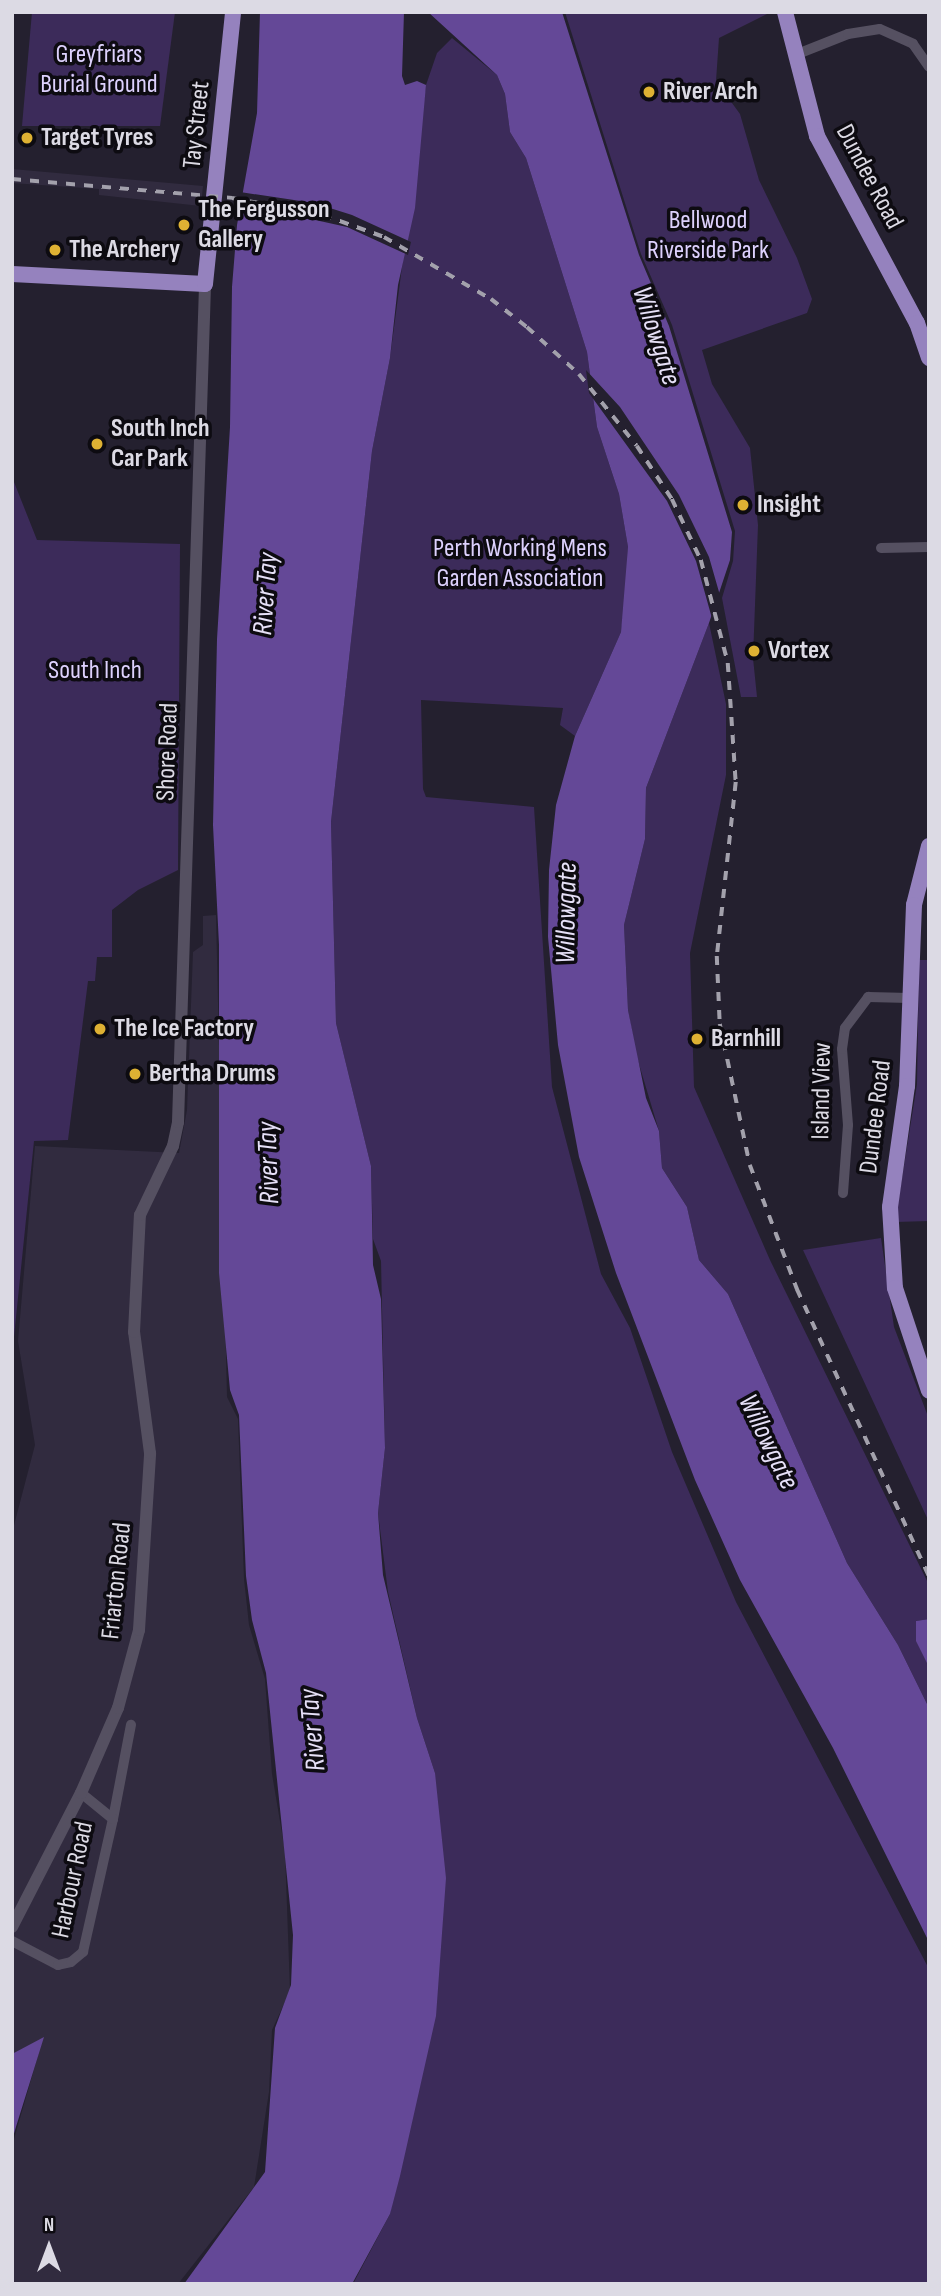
<!DOCTYPE html>
<style>
body{margin:0}
#map{position:relative;width:941px;height:2296px;overflow:hidden;background:#24202f;font-family:"Sofia Sans Condensed",sans-serif}
div>[style]{position:absolute}
.built>*{inset:0;background:#312b3f}
.green>*{inset:0;background:#3c2b5a}
.water>*{inset:0;background:#644897}
.pier>*{inset:0;background:#24202f}
.minor>*{height:10px;margin:-5px;padding:0 5px;transform-origin:5px;border-radius:5px;background:#555061}
.tertiary>*{height:12px;margin:-6px;padding:0 6px;transform-origin:6px;border-radius:6px;background:#555061}
.primary>*{height:16px;margin:-8px;padding:0 8px;transform-origin:8px;border-radius:8px;background:#9582be}
.rail>*{height:3.5px;margin-top:-1.75px;transform-origin:0;background:repeating-linear-gradient(90deg,#a3a1ac 0 9px,transparent 0 18px)}
.dots>*{width:19px;height:19px;translate:-50% -50%;box-sizing:border-box;border:4px solid #0d0b11;border-radius:50%}
span{translate:-50% -50%;white-space:nowrap;text-align:center;line-height:1.15;-webkit-text-stroke:7px #0d0b11;paint-order:stroke}
.park-label{font-size:26px;color:#ddd1fd}
.poi-label{font-size:26px;color:#dcdae4;font-weight:700}
.left{translate:0 -50%;text-align:left}
.street-label{font-size:26px;color:#dcdae4}
.water-label{font-size:28px;color:#e6e0f7;font-style:italic}
.frame{position:absolute;inset:0;border:14px solid #dcdae4;pointer-events:none}
.north{position:absolute;left:14px;top:2212px;width:70px;height:70px;-webkit-text-stroke:5px #0d0b11;paint-order:stroke;rotate:0deg;font-size:19px;font-weight:700;line-height:28px;text-align:center;color:#dcdae4}
.north::after{content:'';display:block;margin:auto;width:24px;height:32px;background:#dcdae4;clip-path:polygon(50% 0,100% 100%,50% 72%,0 100%)}
</style>
<div id="map">
<div class="built">
<div style="clip-path:polygon(12px 169px,203px 186px,201px 206px,99px 195px,99px 189px,12px 183px)"></div>
<div style="clip-path:polygon(216px 915px,227px 1397px,238px 1419px,244px 1579px,249px 1625px,265px 1679px,272px 1774px,285px 1851px,290px 1991px,272px 2030px,269px 2092px,254px 2187px,178px 2284px,12px 2284px,12px 2146px,39px 2052px,12px 2055px,12px 1533px,35px 1445px,18px 1341px,35px 1146px,179px 1153px,187px 1110px,193px 952px,203px 945px,203px 916px)"></div>
</div>
<div class="green">
<div style="clip-path:polygon(32px 12px,175px 12px,160px 126px,22px 126px)"></div>
<div style="clip-path:polygon(565px 12px,771px 12px,719px 38px,716px 81px,740px 114px,759px 180px,797px 258px,812px 299px,807px 313px,702px 350px,712px 384px,750px 448px,758px 525px,753px 658px,757px 697px,741px 697px,722px 598px,733px 561px,735px 531px,672px 325px,641px 254px)"></div>
<div style="clip-path:polygon(452px 38px,497px 75px,505px 94px,510px 132px,526px 158px,587px 352px,597px 427px,619px 494px,628px 547px,627px 586px,621px 632px,575px 736px,560px 725px,563px 708px,421px 700px,423px 789px,426px 797px,534px 807px,552px 1087px,601px 1274px,630px 1328px,672px 1452px,736px 1602px,929px 1969px,929px 2284px,353px 2284px,390px 2214px,435px 1773px,417px 1718px,388px 1592px,378px 1513px,385px 1448px,381px 1261px,373px 1239px,371px 1166px,336px 1023px,331px 822px,372px 451px,390px 358px,426px 85px,437px 53px)"></div>
<div style="clip-path:polygon(12px 477px,37px 540px,180px 544px,178px 870px,138px 890px,112px 910px,112px 957px,97px 957px,95px 981px,88px 981px,68px 1140px,34px 1141px,14px 1337px)"></div>
<div style="clip-path:polygon(709px 623px,726px 704px,726px 775px,690px 953px,694px 1087px,770px 1260px,929px 1585px,929px 1619px,916px 1621px,929px 1666px,929px 1708px,898px 1645px,847px 1563px,728px 1294px,699px 1260px,687px 1207px,662px 1168px,659px 1131px,636px 1054px,628px 1010px,624px 925px,645px 839px,646px 788px)"></div>
<div style="clip-path:polygon(919px 960px,929px 960px,929px 1221px,895px 1222px,917px 1084px)"></div>
<div style="clip-path:polygon(881px 1238px,894px 1327px,929px 1419px,929px 1522px,803px 1250px)"></div>
</div>
<div class="water">
<div style="clip-path:polygon(260px 12px,404px 12px,402px 76px,405px 85px,417px 81px,426px 85px,415px 208px,398px 285px,390px 358px,372px 451px,331px 822px,336px 1023px,371px 1166px,373px 1265px,381px 1299px,385px 1448px,378px 1513px,383px 1575px,417px 1718px,435px 1773px,446px 1878px,436px 2016px,400px 2176px,390px 2214px,352px 2284px,184px 2284px,265px 2172px,275px 2028px,291px 1985px,293px 1935px,266px 1673px,252px 1620px,246px 1576px,239px 1415px,230px 1390px,219px 1273px,219px 945px,213px 825px,217px 639px,230px 427px,232px 287px,237px 225px,257px 113px)"></div>
<div style="clip-path:polygon(428px 12px,562px 12px,639px 255px,669px 326px,732px 532px,730px 560px,709px 623px,646px 788px,645px 839px,624px 925px,628px 1010px,646px 1098px,659px 1131px,662px 1168px,687px 1207px,699px 1260px,728px 1294px,847px 1563px,898px 1645px,929px 1708px,929px 1942px,833px 1748px,740px 1580px,695px 1480px,616px 1273px,579px 1157px,558px 1045px,548px 937px,549px 870px,556px 805px,575px 736px,621px 632px,628px 547px,619px 494px,597px 427px,587px 352px,526px 158px,510px 132px,505px 94px,497px 75px)"></div>
<div style="clip-path:polygon(929px 1619px,929px 1667px,916px 1641px,916px 1621px)"></div>
<div style="clip-path:polygon(44px 2037px,15px 2130px,12px 2141px,12px 2054px)"></div>
</div>
<div class="pier">
<div style="clip-path:polygon(240px 192px,314px 203px,352px 215px,411px 242px,408px 255px,347px 227px,238px 203px)"></div>
<div style="clip-path:polygon(586px 370px,620px 407px,679px 495px,709px 557px,721px 599px,713px 622px,696px 561px,667px 501px,589px 393px)"></div>
</div>
<div class="minor">
<div style="left:795px;top:55px;width:57px;rotate:-21.6deg"></div>
<div style="left:848px;top:34px;width:32px;rotate:-9deg"></div>
<div style="left:880px;top:29px;width:36px;rotate:24deg"></div>
<div style="left:913px;top:44px;width:28px;rotate:55deg"></div>
<div style="left:881px;top:548px;width:48px;rotate:-1.2deg"></div>
<div style="left:843px;top:1193px;width:68px;rotate:-85.8deg"></div>
<div style="left:848px;top:1125px;width:76px;rotate:-94.5deg"></div>
<div style="left:842px;top:1049px;width:21px;rotate:-82deg"></div>
<div style="left:845px;top:1028px;width:39px;rotate:-53deg"></div>
<div style="left:868px;top:997px;width:42px;rotate:1.4deg"></div>
<div style="left:113px;top:1819px;width:96px;rotate:-79.2deg"></div>
<div style="left:12px;top:1941px;width:52px;rotate:27.6deg"></div>
<div style="left:58px;top:1965px;width:13px;rotate:-13deg"></div>
<div style="left:71px;top:1962px;width:16px;rotate:-40deg"></div>
<div style="left:83px;top:1952px;width:136px;rotate:-77.3deg"></div>
<div style="left:113px;top:1819px;width:41px;rotate:-140.9deg"></div>
</div>
<div class="tertiary">
<div style="left:12px;top:1927px;width:151px;rotate:-62.8deg"></div>
<div style="left:81px;top:1793px;width:93px;rotate:-66.5deg"></div>
<div style="left:118px;top:1708px;width:81px;rotate:-74.9deg"></div>
<div style="left:139px;top:1630px;width:177px;rotate:-86.4deg"></div>
<div style="left:150px;top:1453px;width:122px;rotate:-97.5deg"></div>
<div style="left:134px;top:1332px;width:117px;rotate:-87.1deg"></div>
<div style="left:140px;top:1215px;width:76px;rotate:-64.4deg"></div>
<div style="left:173px;top:1146px;width:25px;rotate:-78deg"></div>
<div style="left:178px;top:1122px;width:838px;rotate:-88.15deg"></div>
</div>
<div class="primary">
<div style="left:785px;top:12px;width:128px;rotate:75.5deg"></div>
<div style="left:817px;top:136px;width:212px;rotate:61.9deg"></div>
<div style="left:917px;top:323px;width:37px;rotate:71deg"></div>
<div style="left:12px;top:274px;width:193px;rotate:3deg"></div>
<div style="left:205px;top:284px;width:273px;rotate:-84.1deg"></div>
<div style="left:929px;top:846px;width:61px;rotate:104.3deg"></div>
<div style="left:914px;top:905px;width:181px;rotate:92.2deg"></div>
<div style="left:907px;top:1086px;width:122px;rotate:98deg"></div>
<div style="left:890px;top:1207px;width:81px;rotate:86.5deg"></div>
<div style="left:895px;top:1288px;width:108px;rotate:71.7deg"></div>
</div>
<div class="rail">
<div style="left:12px;top:179px;width:221px;rotate:4.9deg"></div>
<div style="left:232px;top:198px;width:93px;rotate:10.6deg"></div>
<div style="left:323px;top:215px;width:65px;rotate:19.8deg"></div>
<div style="left:384px;top:237px;width:124px;rotate:30.1deg"></div>
<div style="left:491px;top:299px;width:46px;rotate:37.9deg"></div>
<div style="left:527px;top:327px;width:70px;rotate:42.1deg"></div>
<div style="left:579px;top:374px;width:92px;rotate:51.1deg"></div>
<div style="left:637px;top:446px;width:64px;rotate:56.6deg"></div>
<div style="left:672px;top:499px;width:68px;rotate:64.6deg"></div>
<div style="left:701px;top:560px;width:106px;rotate:75.3deg"></div>
<div style="left:728px;top:663px;width:119px;rotate:86.2deg"></div>
<div style="left:736px;top:782px;width:175px;rotate:96.2deg"></div>
<div style="left:717px;top:956px;width:68px;rotate:87.5deg"></div>
<div style="left:720px;top:1024px;width:144px;rotate:78deg"></div>
<div style="left:750px;top:1165px;width:133px;rotate:69.2deg"></div>
<div style="left:797px;top:1289px;width:316px;rotate:65.3deg"></div>
</div>
<div class="dots">
<div style="left:649px;top:92px;background:#deb133"></div>
<div style="left:27px;top:138px;background:#deb133"></div>
<div style="left:184px;top:225px;background:#deb133"></div>
<div style="left:55px;top:250px;background:#deb133"></div>
<div style="left:97px;top:444px;background:#deb133"></div>
<div style="left:743px;top:505px;background:#deb133"></div>
<div style="left:754px;top:651px;background:#deb133"></div>
<div style="left:100px;top:1029px;background:#deb133"></div>
<div style="left:697px;top:1039px;background:#deb133"></div>
<div style="left:135px;top:1074px;background:#deb133"></div>
</div>
<div class="park-label">
<span style="left:99px;top:70px">Greyfriars<br>Burial Ground</span>
<span style="left:708px;top:236px">Bellwood<br>Riverside Park</span>
<span style="left:520px;top:564px">Perth Working Mens<br>Garden Association</span>
<span style="left:95px;top:671px">South Inch</span>
</div>
<div class="poi-label">
<span class="left" style="left:663px;top:92px">River Arch</span>
<span class="left" style="left:41px;top:138px">Target Tyres</span>
<span class="left" style="left:198px;top:225px">The Fergusson<br>Gallery</span>
<span class="left" style="left:69px;top:250px">The Archery</span>
<span class="left" style="left:111px;top:444px">South Inch<br>Car Park</span>
<span class="left" style="left:757px;top:505px">Insight</span>
<span class="left" style="left:768px;top:651px">Vortex</span>
<span class="left" style="left:114px;top:1029px">The Ice Factory</span>
<span class="left" style="left:711px;top:1039px">Barnhill</span>
<span class="left" style="left:149px;top:1074px">Bertha Drums</span>
</div>
<div class="street-label">
<span style="left:197px;top:125px;rotate:-84deg">Tay Street</span>
<span style="left:869px;top:177px;rotate:62deg">Dundee Road</span>
<span style="left:168px;top:752px;rotate:-88deg">Shore Road</span>
<span style="left:822px;top:1091px;rotate:-89deg">Island View</span>
<span style="left:876px;top:1117px;rotate:-83deg">Dundee Road</span>
<span style="left:117px;top:1581px;rotate:-84deg">Friarton Road</span>
<span style="left:73px;top:1880px;rotate:-78deg">Harbour Road</span>
</div>
<div class="water-label">
<span style="left:656px;top:336px;rotate:72deg">Willowgate</span>
<span style="left:266px;top:594px;rotate:-86deg">River Tay</span>
<span style="left:567px;top:913px;rotate:-89deg">Willowgate</span>
<span style="left:269px;top:1163px;rotate:-92deg">River Tay</span>
<span style="left:768px;top:1442px;rotate:64deg">Willowgate</span>
<span style="left:313px;top:1730px;rotate:-95deg">River Tay</span>
</div>
<div class="frame"></div>
<div class="north">N</div>
</div>
